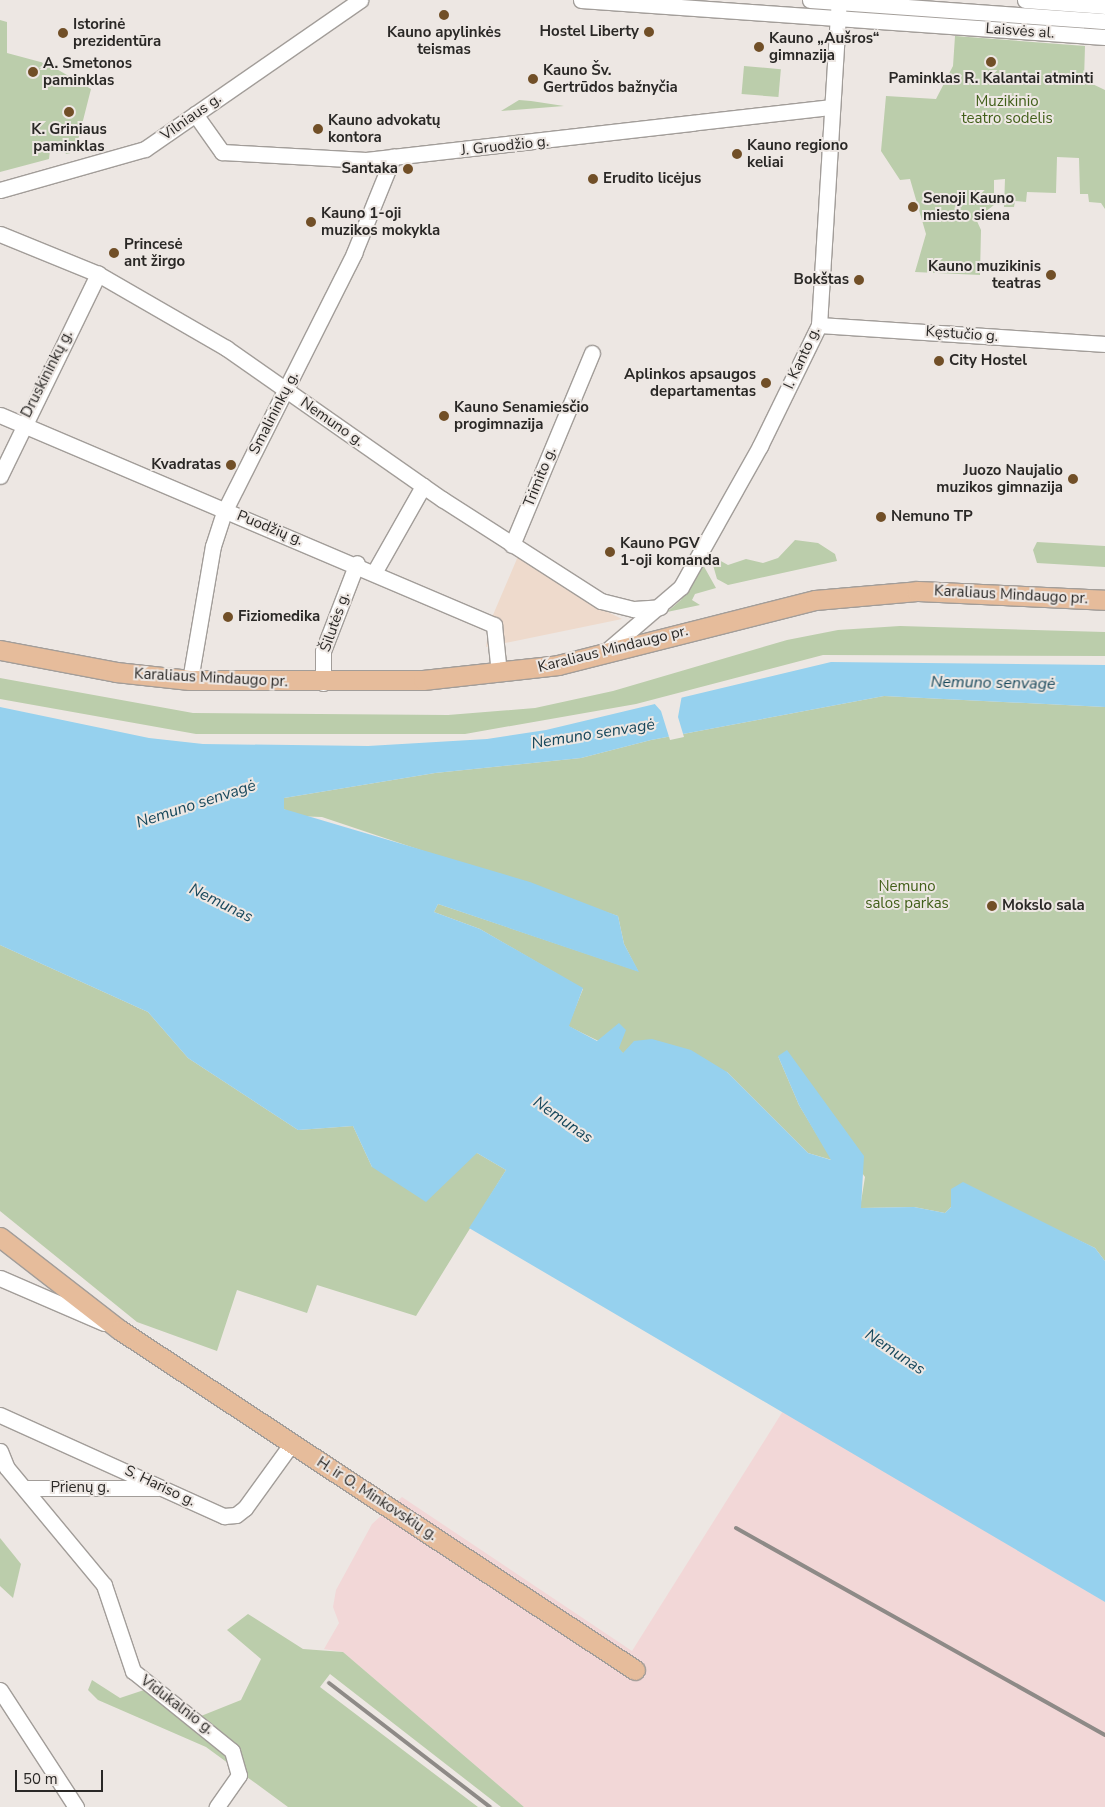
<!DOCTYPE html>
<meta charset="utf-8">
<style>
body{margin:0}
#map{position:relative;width:1105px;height:1807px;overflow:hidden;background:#ede7e3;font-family:"Nunito Sans",sans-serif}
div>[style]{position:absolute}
.commercial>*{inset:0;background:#eedacc}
.industrial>*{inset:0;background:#f2d7d7}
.green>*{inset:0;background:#bbcdab;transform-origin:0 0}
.water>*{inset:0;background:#96d1ee}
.pier>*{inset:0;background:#ede7e3}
.roads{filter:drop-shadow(1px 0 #a29d99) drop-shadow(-1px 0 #a29d99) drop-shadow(0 1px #a29d99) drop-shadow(0 -1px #a29d99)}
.minor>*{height:15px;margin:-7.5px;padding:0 7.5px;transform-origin:7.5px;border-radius:7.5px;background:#fff}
.major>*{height:19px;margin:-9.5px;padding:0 9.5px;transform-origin:9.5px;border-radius:9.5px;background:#e6bc9b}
.rail>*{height:4px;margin:-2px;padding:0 2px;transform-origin:2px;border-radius:2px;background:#8e8a87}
.dots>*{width:14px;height:14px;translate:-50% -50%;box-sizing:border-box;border:2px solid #ede7e3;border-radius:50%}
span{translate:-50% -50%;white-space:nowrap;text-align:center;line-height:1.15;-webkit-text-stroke:4px #ede7e3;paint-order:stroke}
.poi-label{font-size:15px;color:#2a2826;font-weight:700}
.left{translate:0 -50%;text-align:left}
.right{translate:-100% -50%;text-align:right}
.street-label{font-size:15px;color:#2a2826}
.park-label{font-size:15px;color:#415f19}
.water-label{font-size:16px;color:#16475b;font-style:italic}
.scale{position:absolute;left:15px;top:1770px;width:88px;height:22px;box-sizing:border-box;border:2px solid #2a2826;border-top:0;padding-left:6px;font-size:15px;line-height:18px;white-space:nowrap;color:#2a2826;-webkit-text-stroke:4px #ede7e3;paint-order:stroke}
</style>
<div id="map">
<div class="commercial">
<div style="clip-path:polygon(519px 554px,584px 600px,622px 619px,486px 647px,490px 622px)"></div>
</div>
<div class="industrial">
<div style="clip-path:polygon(783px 1411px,1105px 1602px,1105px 1807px,524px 1807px,343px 1652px,324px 1649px,339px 1623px,333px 1607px,336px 1590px,372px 1524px,402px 1497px,632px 1651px)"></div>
</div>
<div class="green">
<div style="clip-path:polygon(0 20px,7px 22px,7px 53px,48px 64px,91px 89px,75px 152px,66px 154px,63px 147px,50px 150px,49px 159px,0 172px)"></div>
<div style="clip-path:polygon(955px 36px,1085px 46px,1084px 80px,1105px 90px,1105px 209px,1101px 203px,1089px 202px,1088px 194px,1080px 194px,1079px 158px,1057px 157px,1056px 193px,1027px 192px,1026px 202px,1015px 201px,1014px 207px,1004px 207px,1005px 179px,994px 180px,994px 205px,976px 219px,981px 230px,980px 275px,915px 272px,926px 234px,910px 179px,900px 180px,881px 151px,886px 96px,936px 99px,953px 66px)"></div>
<div style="left:744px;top:66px;width:37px;height:28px;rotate:5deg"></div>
<div style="clip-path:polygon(519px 100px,531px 101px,564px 106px,501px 111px)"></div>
<div style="clip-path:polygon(795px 540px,818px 543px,835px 554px,837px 561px,728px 585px,717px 579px,713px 565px,719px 560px,728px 565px,746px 559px,763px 563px,778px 558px)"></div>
<div style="clip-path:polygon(1037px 542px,1105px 546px,1105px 567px,1037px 563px,1033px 550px)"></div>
<div style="clip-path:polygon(702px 563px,716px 588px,695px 594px,692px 600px,700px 605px,667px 612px,681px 600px)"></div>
<div style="clip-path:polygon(900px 626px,1105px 632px,1105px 656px,823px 655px,636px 704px,465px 734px,196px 734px,0 699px,0 678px,193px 713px,448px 715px,535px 708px,613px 691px,787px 640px,838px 630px)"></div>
<div style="clip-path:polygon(884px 696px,1105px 707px,1105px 1261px,1095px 1248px,1055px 1229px,951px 1189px,951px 1207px,945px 1213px,914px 1207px,860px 1208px,865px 1177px,778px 1056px,799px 1105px,832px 1160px,808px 1153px,727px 1072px,623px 1053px,568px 1026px,583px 989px,480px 929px,434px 912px,438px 904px,638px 971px,624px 944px,618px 916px,322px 817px,295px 816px,284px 809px,284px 798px,435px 773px,581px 758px,651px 740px)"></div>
<div style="clip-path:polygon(0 945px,148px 1012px,188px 1058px,298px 1130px,353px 1126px,372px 1167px,477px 1153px,506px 1170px,416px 1316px,317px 1285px,307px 1313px,237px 1290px,217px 1351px,137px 1322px,0 1211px)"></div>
<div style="clip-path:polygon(0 1538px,21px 1564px,13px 1598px,0 1586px)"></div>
<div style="clip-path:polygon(248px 1614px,303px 1649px,343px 1652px,524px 1807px,501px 1807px,330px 1674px,320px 1687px,478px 1807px,288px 1807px,206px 1747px,98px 1700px,88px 1690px,92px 1680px,120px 1698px,144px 1690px,186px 1722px,241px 1700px,261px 1659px,227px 1630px)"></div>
</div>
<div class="water">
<div style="clip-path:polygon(831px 662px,1105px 665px,1105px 707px,884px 696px,651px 740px,581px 758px,435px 773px,284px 798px,284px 809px,530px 882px,618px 916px,624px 944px,639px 972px,438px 904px,434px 912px,480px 929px,583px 988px,569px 1026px,597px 1041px,619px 1023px,626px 1030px,619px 1048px,623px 1053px,634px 1041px,652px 1039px,691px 1050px,727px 1072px,808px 1153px,831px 1160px,799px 1105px,778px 1056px,787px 1050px,864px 1156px,861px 1208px,914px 1207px,945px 1213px,951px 1207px,951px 1189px,963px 1182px,1095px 1248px,1105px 1261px,1105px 1602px,469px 1228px,506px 1170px,477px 1153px,426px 1202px,372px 1167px,353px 1126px,298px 1130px,188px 1058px,148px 1012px,0 945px,0 707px,149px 738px,203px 744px,368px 746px,487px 739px,546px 730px)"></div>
</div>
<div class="pier">
<div style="clip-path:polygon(682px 695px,678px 717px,684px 737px,670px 740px,661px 711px,653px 702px)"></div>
</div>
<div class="roads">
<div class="minor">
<div style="left:581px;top:0;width:525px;rotate:4.04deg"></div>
<div style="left:810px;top:0;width:296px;rotate:4.1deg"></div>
<div style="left:1025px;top:0;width:80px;rotate:4.3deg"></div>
<div style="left:195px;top:114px;width:47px;rotate:54.6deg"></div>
<div style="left:222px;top:152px;width:144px;rotate:3.2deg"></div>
<div style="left:366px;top:160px;width:469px;rotate:-6.5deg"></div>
<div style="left:0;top:190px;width:151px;rotate:-15.8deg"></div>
<div style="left:145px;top:149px;width:262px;rotate:-34.7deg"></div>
<div style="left:0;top:234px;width:106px;rotate:22.2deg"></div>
<div style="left:98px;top:274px;width:148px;rotate:30deg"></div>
<div style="left:226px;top:348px;width:264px;rotate:35deg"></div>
<div style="left:442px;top:499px;width:189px;rotate:32.7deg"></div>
<div style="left:601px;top:601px;width:34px;rotate:14deg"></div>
<div style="left:634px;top:609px;width:26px;rotate:-4deg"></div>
<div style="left:819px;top:325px;width:287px;rotate:3.8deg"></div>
<div style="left:0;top:415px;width:537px;rotate:23.03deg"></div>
<div style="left:494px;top:625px;width:48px;rotate:84.1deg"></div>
<div style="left:0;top:476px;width:225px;rotate:-64.1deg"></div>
<div style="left:512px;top:545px;width:208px;rotate:-67.4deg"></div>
<div style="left:375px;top:571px;width:98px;rotate:-60.5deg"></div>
<div style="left:604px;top:653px;width:101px;rotate:-40.6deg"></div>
<div style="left:681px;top:587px;width:162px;rotate:-60.7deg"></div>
<div style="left:760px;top:446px;width:135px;rotate:-64deg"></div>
<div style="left:819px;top:325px;width:326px;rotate:-86.5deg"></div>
<div style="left:190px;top:680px;width:136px;rotate:-80.3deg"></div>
<div style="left:213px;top:546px;width:38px;rotate:-72deg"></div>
<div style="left:225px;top:510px;width:288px;rotate:-63.3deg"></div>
<div style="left:354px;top:253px;width:104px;rotate:-67.9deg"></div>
<div style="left:323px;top:683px;width:32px;rotate:-90deg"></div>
<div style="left:323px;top:651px;width:94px;rotate:-68.9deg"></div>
<div style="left:0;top:1278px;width:113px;rotate:23.4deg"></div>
<div style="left:0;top:1415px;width:246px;rotate:24.3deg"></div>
<div style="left:224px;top:1516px;width:12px;rotate:-5deg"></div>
<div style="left:236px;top:1515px;width:11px;rotate:-38deg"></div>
<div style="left:245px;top:1508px;width:80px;rotate:-54.1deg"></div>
<div style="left:0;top:1451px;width:18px;rotate:68deg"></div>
<div style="left:7px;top:1468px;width:152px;rotate:50.3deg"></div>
<div style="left:104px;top:1585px;width:91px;rotate:71.4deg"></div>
<div style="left:133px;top:1671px;width:127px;rotate:38.9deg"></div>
<div style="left:232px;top:1751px;width:25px;rotate:74deg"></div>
<div style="left:239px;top:1775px;width:39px;rotate:125deg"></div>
<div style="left:27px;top:1488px;width:131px"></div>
<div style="left:0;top:1690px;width:140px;rotate:57deg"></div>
</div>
<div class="major">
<div style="left:0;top:650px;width:118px;rotate:10.7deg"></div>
<div style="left:116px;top:672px;width:74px;rotate:6.2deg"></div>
<div style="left:190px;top:680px;width:233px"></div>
<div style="left:423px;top:680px;width:136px;rotate:-6.3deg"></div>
<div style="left:558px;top:665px;width:265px;rotate:-14.2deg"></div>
<div style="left:815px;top:600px;width:102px;rotate:-5deg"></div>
<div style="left:917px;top:591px;width:188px;rotate:2.7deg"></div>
<div style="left:0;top:1237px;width:152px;rotate:37.8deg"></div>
<div style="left:120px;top:1330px;width:617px;rotate:33.43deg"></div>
</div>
</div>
<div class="rail">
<div style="left:736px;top:1528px;width:423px;rotate:29.3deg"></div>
<div style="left:329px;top:1683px;width:203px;rotate:37.6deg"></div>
</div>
<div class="dots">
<div style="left:444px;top:15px;background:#714f27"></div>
<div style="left:649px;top:32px;background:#714f27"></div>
<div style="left:63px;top:33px;background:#714f27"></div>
<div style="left:759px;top:47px;background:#714f27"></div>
<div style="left:991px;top:62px;background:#714f27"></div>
<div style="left:33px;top:72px;background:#714f27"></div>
<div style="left:533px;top:79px;background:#714f27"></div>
<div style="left:69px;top:112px;background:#714f27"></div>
<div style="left:318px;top:129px;background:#714f27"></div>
<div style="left:737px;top:154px;background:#714f27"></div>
<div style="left:408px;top:169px;background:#714f27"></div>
<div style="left:593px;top:179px;background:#714f27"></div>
<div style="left:913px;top:207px;background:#714f27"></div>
<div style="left:311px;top:222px;background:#714f27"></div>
<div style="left:114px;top:253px;background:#714f27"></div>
<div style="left:1051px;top:275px;background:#714f27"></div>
<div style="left:859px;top:280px;background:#714f27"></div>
<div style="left:939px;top:361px;background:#714f27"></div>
<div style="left:766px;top:383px;background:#714f27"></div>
<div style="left:444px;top:416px;background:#714f27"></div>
<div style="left:231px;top:465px;background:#714f27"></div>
<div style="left:1073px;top:479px;background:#714f27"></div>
<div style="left:881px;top:517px;background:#714f27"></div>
<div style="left:610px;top:552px;background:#714f27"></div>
<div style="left:228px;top:617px;background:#714f27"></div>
<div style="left:992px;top:906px;background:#714f27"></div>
</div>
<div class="poi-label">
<span class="left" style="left:73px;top:33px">Istorinė<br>prezidentūra</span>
<span style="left:444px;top:41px">Kauno apylinkės<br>teismas</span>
<span class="right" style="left:639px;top:32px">Hostel Liberty</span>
<span class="left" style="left:769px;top:47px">Kauno „Aušros“<br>gimnazija</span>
<span class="left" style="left:43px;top:72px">A. Smetonos<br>paminklas</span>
<span class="left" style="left:543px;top:79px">Kauno Šv.<br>Gertrūdos bažnyčia</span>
<span style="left:991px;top:79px">Paminklas R. Kalantai atminti</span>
<span class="left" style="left:328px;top:129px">Kauno advokatų<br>kontora</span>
<span style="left:69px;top:138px">K. Griniaus<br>paminklas</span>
<span class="left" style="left:747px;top:154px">Kauno regiono<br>keliai</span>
<span class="right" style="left:398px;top:169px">Santaka</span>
<span class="left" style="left:603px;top:179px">Erudito licėjus</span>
<span class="left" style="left:923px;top:207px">Senoji Kauno<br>miesto siena</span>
<span class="left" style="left:321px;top:222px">Kauno 1-oji<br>muzikos mokykla</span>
<span class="left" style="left:124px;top:253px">Princesė<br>ant žirgo</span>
<span class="right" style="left:1041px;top:275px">Kauno muzikinis<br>teatras</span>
<span class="right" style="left:849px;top:280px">Bokštas</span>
<span class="left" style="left:949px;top:361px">City Hostel</span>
<span class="right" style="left:756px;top:383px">Aplinkos apsaugos<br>departamentas</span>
<span class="left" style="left:454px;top:416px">Kauno Senamiesčio<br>progimnazija</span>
<span class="right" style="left:221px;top:465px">Kvadratas</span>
<span class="right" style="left:1063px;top:479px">Juozo Naujalio<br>muzikos gimnazija</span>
<span class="left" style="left:891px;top:517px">Nemuno TP</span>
<span class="left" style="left:620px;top:552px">Kauno PGV<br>1-oji komanda</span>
<span class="left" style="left:238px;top:617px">Fiziomedika</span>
<span class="left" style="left:1002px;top:906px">Mokslo sala</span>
</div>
<div class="street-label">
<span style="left:1020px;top:31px;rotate:4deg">Laisvės al.</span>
<span style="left:191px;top:117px;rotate:-35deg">Vilniaus g.</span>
<span style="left:505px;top:146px;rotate:-6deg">J. Gruodžio g.</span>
<span style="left:962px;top:334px;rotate:4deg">Kęstučio g.</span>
<span style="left:802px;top:358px;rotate:-65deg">I. Kanto g.</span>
<span style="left:47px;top:374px;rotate:-63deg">Druskininkų g.</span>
<span style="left:274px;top:413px;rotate:-63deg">Smalininkų g.</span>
<span style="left:332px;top:422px;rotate:35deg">Nemuno g.</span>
<span style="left:540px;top:477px;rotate:-68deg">Trimito g.</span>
<span style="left:270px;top:528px;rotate:22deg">Puodžių g.</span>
<span style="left:1011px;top:595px;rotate:3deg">Karaliaus Mindaugo pr.</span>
<span style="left:335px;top:622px;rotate:-71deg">Šilutės g.</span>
<span style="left:613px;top:649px;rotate:-14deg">Karaliaus Mindaugo pr.</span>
<span style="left:211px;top:678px;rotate:3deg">Karaliaus Mindaugo pr.</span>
<span style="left:160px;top:1486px;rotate:25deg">S. Hariso g.</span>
<span style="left:80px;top:1488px">Prienų g.</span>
<span style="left:377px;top:1499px;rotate:33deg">H. ir O. Minkovskių g.</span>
<span style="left:177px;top:1705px;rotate:37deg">Vidukalnio g.</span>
</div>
<div class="park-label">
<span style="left:1007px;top:110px">Muzikinio<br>teatro sodelis</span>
<span style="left:907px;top:895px">Nemuno<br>salos parkas</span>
</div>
<div class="water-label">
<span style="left:993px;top:683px;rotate:1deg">Nemuno senvagė</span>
<span style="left:593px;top:734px;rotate:-9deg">Nemuno senvagė</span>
<span style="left:196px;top:804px;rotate:-18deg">Nemuno senvagė</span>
<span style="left:221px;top:903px;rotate:26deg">Nemunas</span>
<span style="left:563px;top:1120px;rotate:35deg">Nemunas</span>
<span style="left:895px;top:1352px;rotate:34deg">Nemunas</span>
</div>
<div class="scale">50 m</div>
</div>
